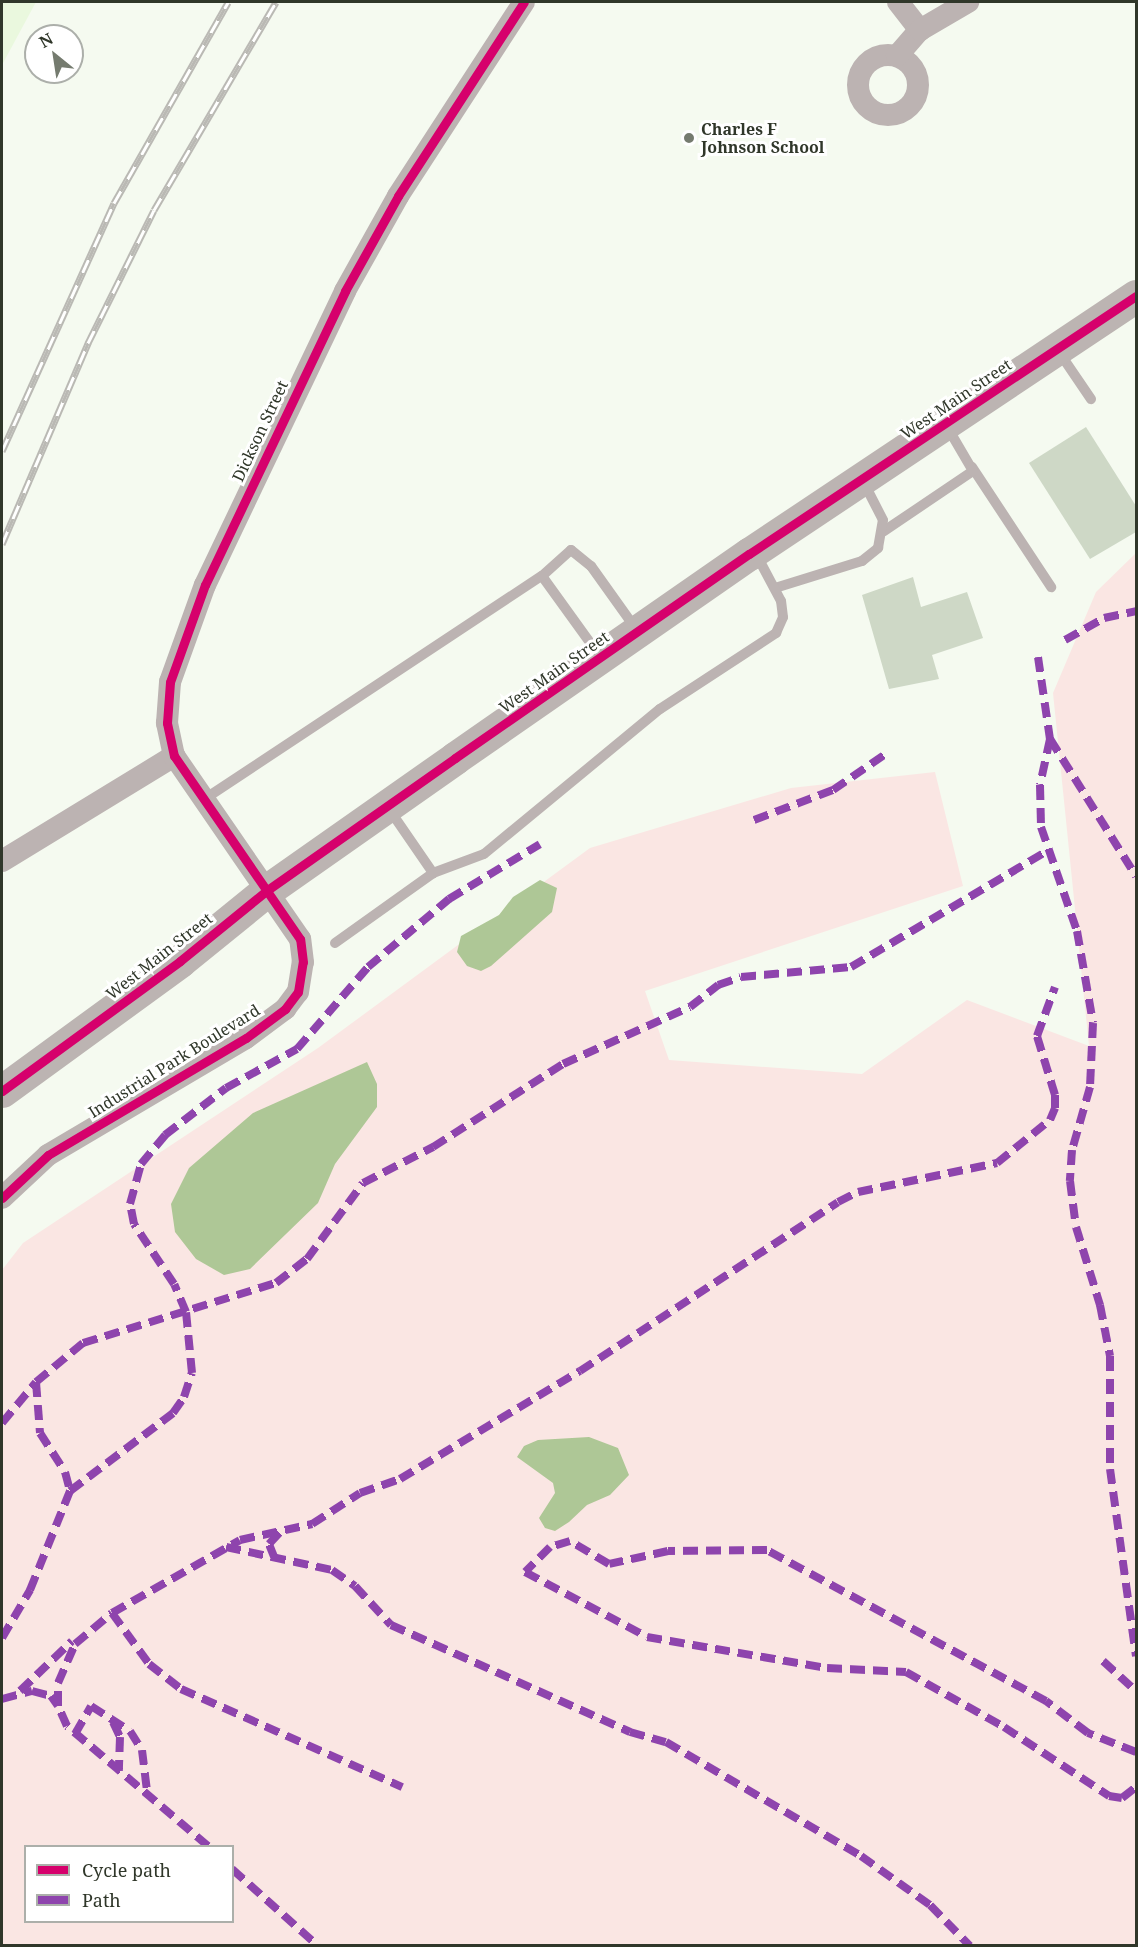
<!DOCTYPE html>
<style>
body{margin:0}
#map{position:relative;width:1138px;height:1947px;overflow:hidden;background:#f5faf0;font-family:"Noto Serif",serif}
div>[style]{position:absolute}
.built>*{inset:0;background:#eaf8de}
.green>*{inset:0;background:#fae6e3}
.water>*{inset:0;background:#aec796}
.building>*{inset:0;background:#ced8c6}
.lane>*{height:10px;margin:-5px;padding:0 5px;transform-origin:5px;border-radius:5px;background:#bcb3b2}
.street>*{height:22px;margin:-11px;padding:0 11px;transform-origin:11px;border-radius:11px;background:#bcb3b2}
.street>.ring{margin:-11px;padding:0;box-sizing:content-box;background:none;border:22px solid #bcb3b2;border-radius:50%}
.primary>*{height:33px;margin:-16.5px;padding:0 16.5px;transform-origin:16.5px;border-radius:16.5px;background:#bcb4b2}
.rail>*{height:7px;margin-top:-3.5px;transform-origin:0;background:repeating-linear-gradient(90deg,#fff 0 14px,#bab9b4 0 28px);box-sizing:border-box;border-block:2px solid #bab9b4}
.quiet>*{height:8px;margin-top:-4px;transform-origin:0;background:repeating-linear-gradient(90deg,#8e44ad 0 15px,transparent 0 23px)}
.cycleway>*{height:9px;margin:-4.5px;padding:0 4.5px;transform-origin:4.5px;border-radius:4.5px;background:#d6006c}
.dots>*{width:16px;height:16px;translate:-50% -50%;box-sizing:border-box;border:3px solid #fff;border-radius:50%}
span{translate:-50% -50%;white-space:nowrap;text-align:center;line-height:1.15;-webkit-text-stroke:6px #fff;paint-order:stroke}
.poi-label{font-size:16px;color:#30372a;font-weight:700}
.left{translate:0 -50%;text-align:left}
.street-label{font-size:16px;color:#30372a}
.frame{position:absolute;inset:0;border:3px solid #30372a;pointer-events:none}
.legend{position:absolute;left:24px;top:1845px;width:210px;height:78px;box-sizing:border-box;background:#fff;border:2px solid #acafaa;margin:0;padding:8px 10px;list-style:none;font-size:18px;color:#30372a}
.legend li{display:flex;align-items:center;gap:12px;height:30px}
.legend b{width:30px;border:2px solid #acafaa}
.north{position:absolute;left:24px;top:24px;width:60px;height:60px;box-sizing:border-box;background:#fff;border:2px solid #acafaa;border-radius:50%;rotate:330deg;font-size:16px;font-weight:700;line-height:24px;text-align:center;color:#30372a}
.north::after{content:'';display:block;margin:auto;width:21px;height:27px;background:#757b6f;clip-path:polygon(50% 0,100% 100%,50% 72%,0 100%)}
</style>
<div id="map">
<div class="built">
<div style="clip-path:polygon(2px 2px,36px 2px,2px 65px)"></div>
</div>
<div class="green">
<div style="clip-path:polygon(evenodd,1136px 553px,1136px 1945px,2px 1945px,2px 1270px,23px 1243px,318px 1048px,590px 848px,791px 788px,935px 772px,963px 886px,645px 991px,669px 1060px,862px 1074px,967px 1000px,1089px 1046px,1053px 693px,1096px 592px,1136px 553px,26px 1846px,232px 1846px,232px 1922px,26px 1922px,26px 1846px)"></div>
</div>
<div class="water">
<div style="clip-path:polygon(540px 880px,557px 888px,552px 912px,491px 966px,481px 971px,467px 966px,457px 952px,461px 936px,499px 915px,513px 897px)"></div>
<div style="clip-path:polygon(367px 1062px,377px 1084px,377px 1107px,335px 1164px,318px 1203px,250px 1269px,224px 1275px,196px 1259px,175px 1232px,171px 1204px,189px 1168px,253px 1113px)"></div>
<div style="clip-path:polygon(589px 1437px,618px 1448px,629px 1475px,610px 1495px,587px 1505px,569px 1522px,555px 1531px,545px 1528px,539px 1518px,555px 1493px,553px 1483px,517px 1457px,524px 1446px,538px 1440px)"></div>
</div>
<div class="building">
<div style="clip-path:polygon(1086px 427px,1136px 506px,1136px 532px,1090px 559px,1029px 463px)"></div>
<div style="clip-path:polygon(913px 577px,921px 607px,967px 592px,983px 638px,932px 655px,939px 679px,889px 689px,862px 595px)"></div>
</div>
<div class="lane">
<div style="left:1059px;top:352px;width:57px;rotate:55.8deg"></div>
<div style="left:972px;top:467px;width:144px;rotate:56.6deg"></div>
<div style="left:884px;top:531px;width:107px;rotate:-34deg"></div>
<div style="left:973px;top:471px;width:53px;rotate:-120.4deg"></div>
<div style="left:542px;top:576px;width:97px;rotate:54.2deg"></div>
<div style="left:775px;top:588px;width:91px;rotate:-17.2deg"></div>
<div style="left:862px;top:561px;width:21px;rotate:-39deg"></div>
<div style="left:878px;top:548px;width:28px;rotate:-80deg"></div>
<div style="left:883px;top:520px;width:42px;rotate:-117.2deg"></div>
<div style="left:203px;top:800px;width:406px;rotate:-33.5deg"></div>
<div style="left:542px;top:576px;width:39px;rotate:-42deg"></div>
<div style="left:571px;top:550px;width:26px;rotate:39deg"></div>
<div style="left:591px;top:566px;width:77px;rotate:54.5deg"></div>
<div style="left:389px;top:809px;width:78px;rotate:55.5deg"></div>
<div style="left:335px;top:943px;width:120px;rotate:-35.5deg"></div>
<div style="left:433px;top:873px;width:54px;rotate:-20.4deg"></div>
<div style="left:484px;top:854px;width:228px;rotate:-39.5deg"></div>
<div style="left:660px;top:709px;width:139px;rotate:-33.2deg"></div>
<div style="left:776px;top:633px;width:17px;rotate:-66deg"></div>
<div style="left:783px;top:617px;width:16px;rotate:-97deg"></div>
<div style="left:781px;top:601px;width:53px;rotate:-118deg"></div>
</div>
<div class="street">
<div style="left:898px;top:2px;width:36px;rotate:52deg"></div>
<div class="ring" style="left:858px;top:55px;width:38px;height:38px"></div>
<div style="left:897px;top:56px;width:35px;rotate:-49deg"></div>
<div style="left:920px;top:30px;width:56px;rotate:-30.3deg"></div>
<div style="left:2px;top:861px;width:202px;rotate:-31.4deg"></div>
<div style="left:2px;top:1198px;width:63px;rotate:-43.1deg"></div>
<div style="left:48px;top:1155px;width:230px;rotate:-30.6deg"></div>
<div style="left:246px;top:1038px;width:49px;rotate:-36.6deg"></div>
<div style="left:285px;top:1009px;width:21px;rotate:-53deg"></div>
<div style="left:298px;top:992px;width:30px;rotate:-81deg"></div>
<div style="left:303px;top:962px;width:23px;rotate:-97deg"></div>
<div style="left:300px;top:939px;width:222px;rotate:-124.5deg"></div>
<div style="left:174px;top:756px;width:34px;rotate:-102deg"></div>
<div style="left:167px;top:723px;width:41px;rotate:-85.8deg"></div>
<div style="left:170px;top:682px;width:103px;rotate:-70.2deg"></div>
<div style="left:205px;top:585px;width:326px;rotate:-64.5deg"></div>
<div style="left:345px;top:291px;width:109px;rotate:-60.8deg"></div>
<div style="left:398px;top:196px;width:231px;rotate:-57deg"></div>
</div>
<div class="primary">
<div style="left:2px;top:1091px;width:220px;rotate:-36.1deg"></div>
<div style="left:180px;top:961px;width:111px;rotate:-39.1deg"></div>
<div style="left:266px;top:891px;width:231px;rotate:-35.1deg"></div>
<div style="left:455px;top:758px;width:358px;rotate:-34.8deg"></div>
<div style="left:749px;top:554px;width:465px;rotate:-33.7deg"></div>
</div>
<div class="rail">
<div style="left:2px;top:451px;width:272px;rotate:-65.7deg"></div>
<div style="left:114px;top:203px;width:231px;rotate:-60.4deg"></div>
<div style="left:2px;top:544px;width:219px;rotate:-66.8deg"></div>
<div style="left:88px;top:343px;width:148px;rotate:-63.6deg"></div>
<div style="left:154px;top:210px;width:241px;rotate:-59.6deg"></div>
</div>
<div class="quiet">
<div style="left:1065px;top:640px;width:45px;rotate:-29.4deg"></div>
<div style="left:1104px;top:618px;width:33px;rotate:-12deg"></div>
<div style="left:1038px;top:657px;width:83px;rotate:81.7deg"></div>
<div style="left:1050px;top:739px;width:162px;rotate:57.9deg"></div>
<div style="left:1050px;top:739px;width:47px;rotate:102.3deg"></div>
<div style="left:1040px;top:785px;width:42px;rotate:88.6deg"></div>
<div style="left:1041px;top:827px;width:110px;rotate:70.9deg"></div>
<div style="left:1077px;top:931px;width:93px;rotate:80.1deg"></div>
<div style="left:1093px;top:1023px;width:64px;rotate:92.7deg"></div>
<div style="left:1090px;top:1087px;width:66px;rotate:105.9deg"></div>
<div style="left:1072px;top:1150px;width:31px;rotate:94deg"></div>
<div style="left:1070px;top:1181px;width:46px;rotate:82.6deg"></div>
<div style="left:1076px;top:1227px;width:82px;rotate:72.9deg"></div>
<div style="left:1100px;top:1305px;width:52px;rotate:78.9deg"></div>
<div style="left:1110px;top:1356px;width:113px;rotate:90deg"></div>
<div style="left:1110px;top:1469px;width:189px;rotate:82.1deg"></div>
<div style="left:754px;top:820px;width:85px;rotate:-20.8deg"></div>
<div style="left:833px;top:790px;width:65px;rotate:-34.4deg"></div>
<div style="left:36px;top:1382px;width:51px;rotate:85.5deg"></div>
<div style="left:40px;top:1433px;width:46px;rotate:57.3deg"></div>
<div style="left:65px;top:1472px;width:20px;rotate:75deg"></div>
<div style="left:2px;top:1423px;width:53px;rotate:-50.3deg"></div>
<div style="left:36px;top:1382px;width:61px;rotate:-39.7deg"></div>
<div style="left:83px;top:1343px;width:202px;rotate:-17.3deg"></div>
<div style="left:276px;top:1283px;width:39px;rotate:-38deg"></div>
<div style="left:307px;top:1259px;width:94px;rotate:-53.6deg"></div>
<div style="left:363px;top:1183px;width:79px;rotate:-27.2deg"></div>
<div style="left:433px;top:1147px;width:154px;rotate:-32.6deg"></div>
<div style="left:563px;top:1064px;width:139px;rotate:-24.2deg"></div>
<div style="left:690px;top:1007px;width:36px;rotate:-38deg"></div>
<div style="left:718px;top:985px;width:24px;rotate:-19deg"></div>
<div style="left:741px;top:977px;width:110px;rotate:-5.2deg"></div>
<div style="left:851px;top:967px;width:230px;rotate:-30.6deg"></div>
<div style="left:226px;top:1547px;width:108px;rotate:12.2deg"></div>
<div style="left:332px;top:1570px;width:28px;rotate:35deg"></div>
<div style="left:355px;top:1586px;width:53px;rotate:47.3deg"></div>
<div style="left:391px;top:1625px;width:262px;rotate:24.1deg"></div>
<div style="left:630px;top:1732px;width:37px;rotate:16deg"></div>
<div style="left:666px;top:1742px;width:226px;rotate:30.3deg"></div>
<div style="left:861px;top:1856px;width:85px;rotate:35.4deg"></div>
<div style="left:930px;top:1905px;width:57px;rotate:45.7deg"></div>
<div style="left:275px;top:1559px;width:16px;rotate:-112deg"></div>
<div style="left:269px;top:1544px;width:18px;rotate:-47deg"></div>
<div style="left:112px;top:1613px;width:63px;rotate:54deg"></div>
<div style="left:149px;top:1664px;width:41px;rotate:38deg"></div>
<div style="left:181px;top:1689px;width:242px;rotate:23.9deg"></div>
<div style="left:2px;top:1638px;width:56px;rotate:-59.7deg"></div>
<div style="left:30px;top:1590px;width:107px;rotate:-68deg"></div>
<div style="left:70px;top:1491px;width:129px;rotate:-37.1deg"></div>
<div style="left:173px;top:1413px;width:19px;rotate:-55deg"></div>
<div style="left:184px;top:1397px;width:25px;rotate:-72deg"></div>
<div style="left:192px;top:1373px;width:61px;rotate:-95.6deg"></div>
<div style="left:186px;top:1312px;width:30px;rotate:-113deg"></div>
<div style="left:174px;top:1284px;width:72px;rotate:-123.7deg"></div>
<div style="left:134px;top:1224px;width:20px;rotate:-101deg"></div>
<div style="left:130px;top:1204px;width:41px;rotate:-74.6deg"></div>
<div style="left:141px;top:1164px;width:38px;rotate:-50deg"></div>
<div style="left:165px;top:1135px;width:77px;rotate:-37.6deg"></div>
<div style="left:226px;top:1088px;width:81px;rotate:-28.8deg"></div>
<div style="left:297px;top:1049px;width:108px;rotate:-49.1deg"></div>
<div style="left:368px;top:967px;width:106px;rotate:-40deg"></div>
<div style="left:449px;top:899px;width:106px;rotate:-31.1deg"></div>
<div style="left:1103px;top:1661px;width:45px;rotate:42.3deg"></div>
<div style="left:20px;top:1691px;width:72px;rotate:-43.9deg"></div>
<div style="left:2px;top:1699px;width:31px;rotate:-15deg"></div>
<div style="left:32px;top:1691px;width:20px;rotate:15deg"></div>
<div style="left:51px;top:1696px;width:12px;rotate:55deg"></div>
<div style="left:113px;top:1722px;width:17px;rotate:65deg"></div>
<div style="left:120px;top:1737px;width:34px;rotate:92deg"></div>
<div style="left:75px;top:1734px;width:32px;rotate:-60deg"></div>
<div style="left:91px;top:1706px;width:46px;rotate:32.7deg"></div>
<div style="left:130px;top:1731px;width:22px;rotate:58deg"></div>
<div style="left:142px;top:1750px;width:41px;rotate:83deg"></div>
<div style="left:1136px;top:1752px;width:52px;rotate:-158.4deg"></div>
<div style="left:1088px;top:1733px;width:53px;rotate:-142.7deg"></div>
<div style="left:1046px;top:1701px;width:317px;rotate:-151.6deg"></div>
<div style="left:767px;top:1550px;width:99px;rotate:179.4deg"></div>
<div style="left:668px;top:1551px;width:60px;rotate:167.6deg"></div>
<div style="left:609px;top:1564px;width:45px;rotate:-149.5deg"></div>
<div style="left:570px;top:1541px;width:21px;rotate:163deg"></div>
<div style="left:550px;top:1547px;width:35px;rotate:135deg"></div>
<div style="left:525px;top:1572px;width:138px;rotate:28deg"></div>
<div style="left:647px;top:1637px;width:183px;rotate:9.8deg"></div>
<div style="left:827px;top:1668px;width:79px;rotate:2.9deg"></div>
<div style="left:906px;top:1672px;width:112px;rotate:29.3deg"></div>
<div style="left:1004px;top:1727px;width:126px;rotate:33.3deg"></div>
<div style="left:1109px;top:1796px;width:13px;rotate:9deg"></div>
<div style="left:1122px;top:1798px;width:18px;rotate:-38deg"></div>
<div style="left:208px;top:1846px;width:185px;rotate:-139.6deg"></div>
<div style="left:67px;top:1726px;width:22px;rotate:-114deg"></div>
<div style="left:58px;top:1706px;width:23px;rotate:-90deg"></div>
<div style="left:58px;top:1683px;width:43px;rotate:-66.4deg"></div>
<div style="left:75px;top:1644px;width:48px;rotate:-40deg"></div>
<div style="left:112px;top:1613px;width:147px;rotate:-29.7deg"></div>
<div style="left:240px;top:1540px;width:74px;rotate:-12.5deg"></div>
<div style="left:312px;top:1524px;width:57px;rotate:-32.9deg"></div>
<div style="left:360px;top:1493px;width:42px;rotate:-19.3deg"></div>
<div style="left:400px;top:1479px;width:210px;rotate:-31deg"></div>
<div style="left:580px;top:1371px;width:308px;rotate:-33.2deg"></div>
<div style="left:838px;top:1202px;width:22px;rotate:-27deg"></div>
<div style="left:858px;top:1192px;width:142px;rotate:-11.8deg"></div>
<div style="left:997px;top:1163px;width:68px;rotate:-39.1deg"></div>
<div style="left:1050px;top:1120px;width:13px;rotate:-67deg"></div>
<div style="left:1055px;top:1108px;width:13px;rotate:-90deg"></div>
<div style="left:1055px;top:1095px;width:62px;rotate:-107deg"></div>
<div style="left:1037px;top:1036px;width:52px;rotate:-69.8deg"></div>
<div style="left:232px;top:1869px;width:115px;rotate:41.8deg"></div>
</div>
<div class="cycleway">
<div style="left:2px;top:1091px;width:220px;rotate:-36.1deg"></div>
<div style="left:180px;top:961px;width:111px;rotate:-39.1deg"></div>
<div style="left:266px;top:891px;width:231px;rotate:-35.1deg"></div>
<div style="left:455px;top:758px;width:358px;rotate:-34.8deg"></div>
<div style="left:749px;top:554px;width:465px;rotate:-33.7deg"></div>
<div style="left:2px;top:1198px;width:63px;rotate:-43.1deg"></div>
<div style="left:48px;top:1155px;width:230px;rotate:-30.6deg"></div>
<div style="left:246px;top:1038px;width:49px;rotate:-36.6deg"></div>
<div style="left:285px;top:1009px;width:21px;rotate:-53deg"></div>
<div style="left:298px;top:992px;width:30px;rotate:-81deg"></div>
<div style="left:303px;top:962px;width:23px;rotate:-97deg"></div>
<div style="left:300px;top:939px;width:222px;rotate:-124.5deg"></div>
<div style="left:174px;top:756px;width:34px;rotate:-102deg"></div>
<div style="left:167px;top:723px;width:41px;rotate:-85.8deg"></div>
<div style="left:170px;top:682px;width:103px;rotate:-70.2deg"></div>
<div style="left:205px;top:585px;width:326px;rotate:-64.5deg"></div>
<div style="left:345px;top:291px;width:109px;rotate:-60.8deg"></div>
<div style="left:398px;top:196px;width:231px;rotate:-57deg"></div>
</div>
<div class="dots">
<div style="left:689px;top:138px;background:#757b6f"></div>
</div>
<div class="poi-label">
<span class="left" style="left:701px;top:138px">Charles F<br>Johnson School</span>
</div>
<div class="street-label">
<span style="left:956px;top:399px;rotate:-34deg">West Main Street</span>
<span style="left:260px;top:431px;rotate:-65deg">Dickson Street</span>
<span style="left:554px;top:672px;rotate:-35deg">West Main Street</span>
<span style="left:159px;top:956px;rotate:-38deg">West Main Street</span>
<span style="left:174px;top:1061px;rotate:-32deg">Industrial Park Boulevard</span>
</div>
<div class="frame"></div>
<ul class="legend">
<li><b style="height:8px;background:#d6006c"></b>Cycle path</li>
<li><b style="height:8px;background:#8e44ad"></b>Path</li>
</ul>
<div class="north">N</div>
</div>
